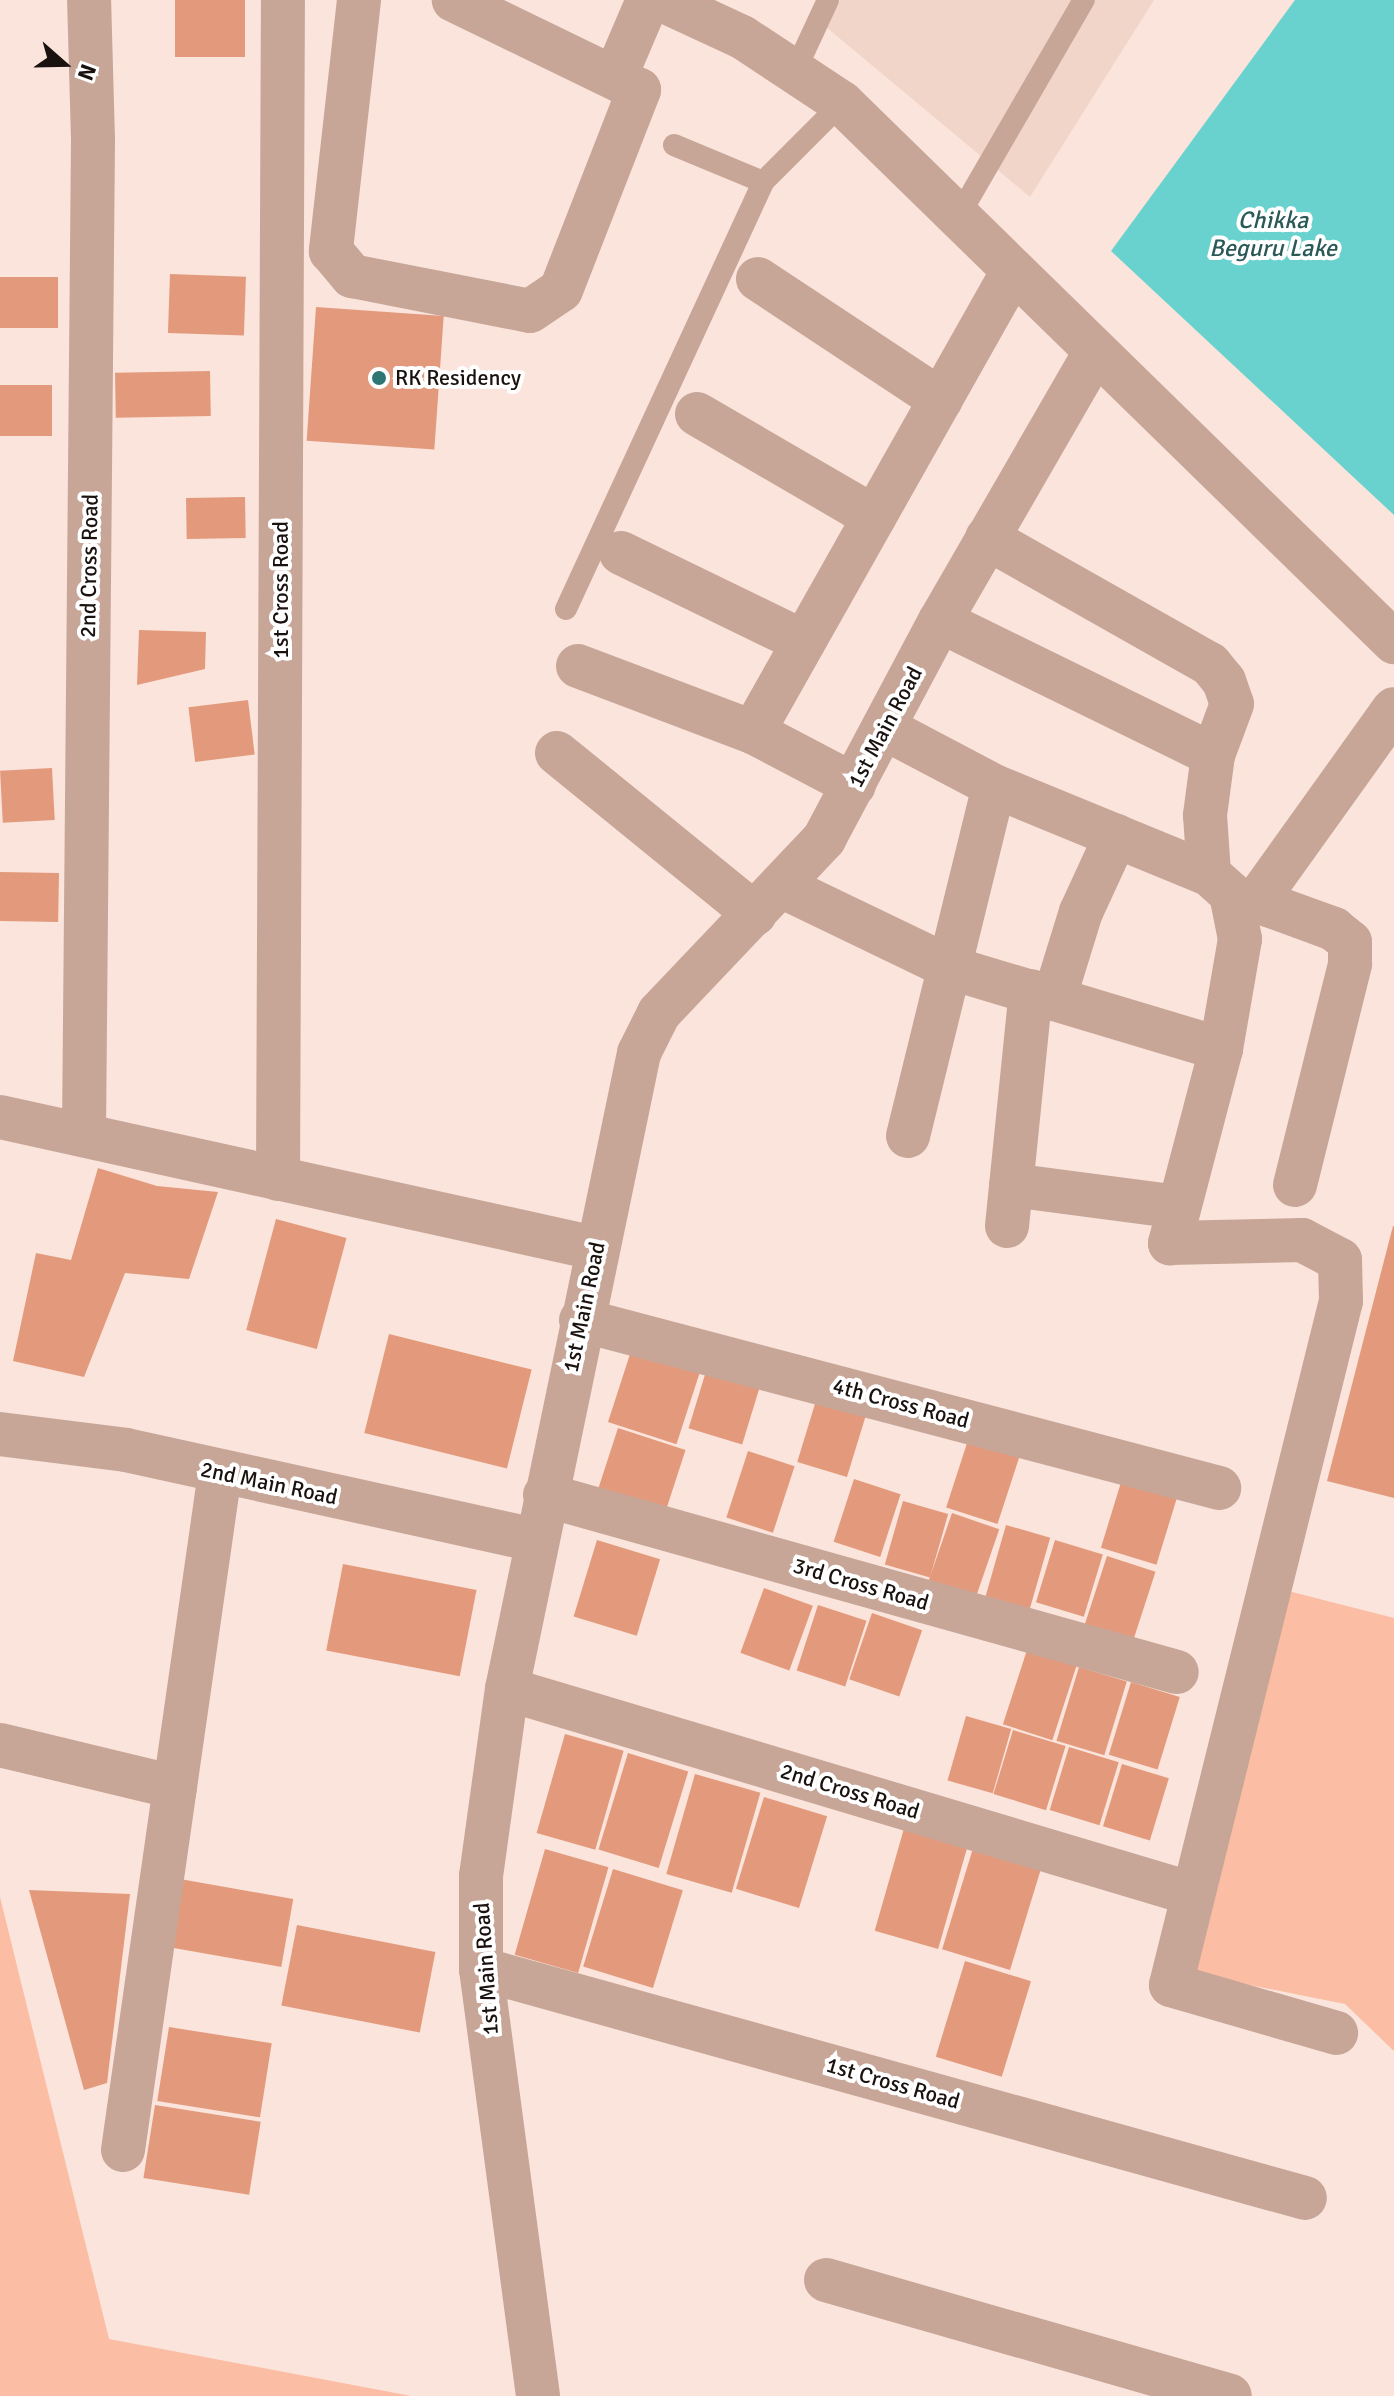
<!DOCTYPE html>
<style>
body{margin:0}
#map{position:relative;width:1394px;height:2396px;overflow:hidden;background:#fae4db;font-family:Signika,sans-serif}
div>[style]{position:absolute}
.built>*{inset:0;background:#f2d5c9}
.green>*{inset:0;background:#fbbda3}
.water>*{inset:0;background:#6ad2ce}
.building>*{inset:0;background:#e39a7c;transform-origin:0 0}
.service>*{height:22px;margin:-11px;padding:0 11px;transform-origin:11px;border-radius:11px;background:#c7a698}
.minor>*{height:44px;margin:-22px;padding:0 22px;transform-origin:22px;border-radius:22px;background:#c7a698}
.tertiary>*{height:44px;margin:-22px;padding:0 22px;transform-origin:22px;border-radius:22px;background:#c7a698}
.dots>*{width:22px;height:22px;translate:-50% -50%;box-sizing:border-box;border:4px solid #fff;border-radius:50%}
span{translate:-50% -50%;white-space:nowrap;text-align:center;line-height:1.15;-webkit-text-stroke:8px #fff;paint-order:stroke}
.poi-label{font-size:22px;color:#19120f}
.left{translate:0 -50%;text-align:left}
.street-label{font-size:22px;color:#19120f}
.water-label{font-size:24px;color:#2b5957;font-style:italic}
.north{position:absolute;left:24px;top:24px;width:80px;height:80px;-webkit-text-stroke:6px #fff;paint-order:stroke;rotate:110deg;font-size:22px;font-weight:700;line-height:32px;text-align:center;color:#19120f}
.north::after{content:'';display:block;margin:auto;width:28px;height:36px;background:#19120f;clip-path:polygon(50% 0,100% 100%,50% 72%,0 100%)}
</style>
<div id="map">
<div class="built">
<div style="clip-path:polygon(821px 0,1154px 0,1030px 197px,814px 17px)"></div>
</div>
<div class="green">
<div style="clip-path:polygon(1288px 1591px,1394px 1618px,1394px 2051px,1345px 2004px,1195px 1974px)"></div>
<div style="clip-path:polygon(0 1897px,109px 2339px,411px 2396px,0 2396px)"></div>
</div>
<div class="water">
<div style="clip-path:polygon(1295px 0,1394px 0,1394px 515px,1111px 251px)"></div>
</div>
<div class="building">
<div style="left:175px;top:0;width:70px;height:57px"></div>
<div style="left:170px;top:274px;width:76px;height:59px;rotate:2deg"></div>
<div style="left:0;top:277px;width:58px;height:51px"></div>
<div style="left:316px;top:307px;width:128px;height:134px;rotate:4deg"></div>
<div style="left:210px;top:371px;width:45px;height:95px;rotate:89deg"></div>
<div style="left:0;top:385px;width:52px;height:51px"></div>
<div style="left:245px;top:497px;width:41px;height:59px;rotate:89deg"></div>
<div style="clip-path:polygon(139px 630px,206px 632px,205px 669px,137px 685px)"></div>
<div style="left:248px;top:700px;width:55px;height:60px;rotate:83deg"></div>
<div style="left:52px;top:768px;width:52px;height:52px;rotate:87deg"></div>
<div style="left:0;top:872px;width:59px;height:49px;rotate:1deg"></div>
<div style="clip-path:polygon(98px 1168px,157px 1186px,218px 1192px,189px 1279px,125px 1273px,84px 1377px,13px 1361px,36px 1253px,71px 1260px)"></div>
<div style="left:276px;top:1219px;width:73px;height:115px;rotate:15deg"></div>
<div style="clip-path:polygon(1393px 1226px,1394px 1226px,1394px 1498px,1327px 1481px)"></div>
<div style="left:389px;top:1334px;width:147px;height:102px;rotate:14deg"></div>
<div style="left:633px;top:1345px;width:72px;height:81px;rotate:18deg"></div>
<div style="left:707px;top:1368px;width:56px;height:63px;rotate:17deg"></div>
<div style="left:818px;top:1394px;width:52px;height:71px;rotate:17deg"></div>
<div style="left:618px;top:1428px;width:71px;height:66px;rotate:18deg"></div>
<div style="left:969px;top:1437px;width:54px;height:74px;rotate:18deg"></div>
<div style="left:748px;top:1451px;width:49px;height:70px;rotate:18deg"></div>
<div style="left:854px;top:1479px;width:49px;height:66px;rotate:18deg"></div>
<div style="left:1122px;top:1479px;width:58px;height:72px;rotate:17deg"></div>
<div style="left:903px;top:1501px;width:47px;height:66px;rotate:16deg"></div>
<div style="left:952px;top:1513px;width:50px;height:72px;rotate:19deg"></div>
<div style="left:1006px;top:1525px;width:46px;height:80px;rotate:16deg"></div>
<div style="left:597px;top:1540px;width:66px;height:80px;rotate:17deg"></div>
<div style="left:1055px;top:1540px;width:50px;height:65px;rotate:17deg"></div>
<div style="left:1107px;top:1556px;width:51px;height:72px;rotate:18deg"></div>
<div style="left:343px;top:1564px;width:136px;height:88px;rotate:11deg"></div>
<div style="left:764px;top:1588px;width:52px;height:69px;rotate:20deg"></div>
<div style="left:818px;top:1605px;width:51px;height:69px;rotate:18deg"></div>
<div style="left:872px;top:1613px;width:53px;height:70px;rotate:19deg"></div>
<div style="left:1027px;top:1650px;width:52px;height:78px;rotate:18deg"></div>
<div style="left:1079px;top:1667px;width:50px;height:77px;rotate:17deg"></div>
<div style="left:1131px;top:1682px;width:51px;height:76px;rotate:17deg"></div>
<div style="left:966px;top:1716px;width:47px;height:67px;rotate:16deg"></div>
<div style="left:1013px;top:1730px;width:55px;height:67px;rotate:17deg"></div>
<div style="left:565px;top:1734px;width:61px;height:103px;rotate:16deg"></div>
<div style="left:1069px;top:1747px;width:52px;height:66px;rotate:17deg"></div>
<div style="left:628px;top:1753px;width:63px;height:101px;rotate:17deg"></div>
<div style="left:1122px;top:1764px;width:49px;height:65px;rotate:17deg"></div>
<div style="left:695px;top:1774px;width:68px;height:104px;rotate:16deg"></div>
<div style="left:764px;top:1797px;width:66px;height:96px;rotate:17deg"></div>
<div style="left:905px;top:1825px;width:66px;height:110px;rotate:16deg"></div>
<div style="left:974px;top:1845px;width:71px;height:109px;rotate:17deg"></div>
<div style="left:545px;top:1849px;width:66px;height:110px;rotate:16deg"></div>
<div style="left:613px;top:1869px;width:73px;height:102px;rotate:17deg"></div>
<div style="left:180px;top:1879px;width:115px;height:69px;rotate:10deg"></div>
<div style="clip-path:polygon(29px 1890px,130px 1894px,107px 2083px,84px 2090px)"></div>
<div style="left:297px;top:1925px;width:141px;height:82px;rotate:11deg"></div>
<div style="left:965px;top:1961px;width:69px;height:100px;rotate:17deg"></div>
<div style="left:169px;top:2027px;width:104px;height:75px;rotate:9deg"></div>
<div style="left:155px;top:2105px;width:107px;height:74px;rotate:9deg"></div>
</div>
<div class="service">
<div style="left:795px;top:71px;width:78px;rotate:-65.1deg"></div>
<div style="left:674px;top:145px;width:96px;rotate:22.6deg"></div>
<div style="left:958px;top:217px;width:251px;rotate:-59.9deg"></div>
<div style="left:566px;top:609px;width:470px;rotate:-65.2deg"></div>
<div style="left:763px;top:182px;width:112px;rotate:-45deg"></div>
</div>
<div class="minor">
<div style="left:359px;top:0;width:253px;rotate:96.4deg"></div>
<div style="left:331px;top:251px;width:33px;rotate:50deg"></div>
<div style="left:352px;top:276px;width:181px;rotate:11.1deg"></div>
<div style="left:530px;top:311px;width:37px;rotate:-34deg"></div>
<div style="left:561px;top:290px;width:215px;rotate:-68.7deg"></div>
<div style="left:639px;top:90px;width:206px;rotate:-154.1deg"></div>
<div style="left:616px;top:75px;width:82px;rotate:-66.9deg"></div>
<div style="left:758px;top:279px;width:219px;rotate:33.5deg"></div>
<div style="left:697px;top:414px;width:205px;rotate:30.2deg"></div>
<div style="left:987px;top:538px;width:256px;rotate:29.5deg"></div>
<div style="left:1210px;top:664px;width:22px;rotate:51deg"></div>
<div style="left:1224px;top:681px;width:24px;rotate:71deg"></div>
<div style="left:1232px;top:704px;width:54px;rotate:110.4deg"></div>
<div style="left:1213px;top:755px;width:61px;rotate:97.6deg"></div>
<div style="left:1205px;top:815px;width:59px;rotate:86.1deg"></div>
<div style="left:1209px;top:874px;width:30px;rotate:42deg"></div>
<div style="left:1231px;top:894px;width:46px;rotate:78.7deg"></div>
<div style="left:1240px;top:939px;width:112px;rotate:99.8deg"></div>
<div style="left:1221px;top:1049px;width:201px;rotate:104.7deg"></div>
<div style="left:1170px;top:1243px;width:132px;rotate:-1.3deg"></div>
<div style="left:1302px;top:1240px;width:43px;rotate:27.8deg"></div>
<div style="left:1340px;top:1260px;width:41px;rotate:88.6deg"></div>
<div style="left:1341px;top:1301px;width:705px;rotate:103.96deg"></div>
<div style="left:1171px;top:1985px;width:172px;rotate:16.2deg"></div>
<div style="left:621px;top:553px;width:203px;rotate:25.9deg"></div>
<div style="left:940px;top:621px;width:304px;rotate:26.1deg"></div>
<div style="left:578px;top:666px;width:187px;rotate:20.7deg"></div>
<div style="left:753px;top:732px;width:114px;rotate:27.7deg"></div>
<div style="left:886px;top:729px;width:122px;rotate:27.8deg"></div>
<div style="left:994px;top:786px;width:232px;rotate:22.3deg"></div>
<div style="left:753px;top:732px;width:529px;rotate:-60.58deg"></div>
<div style="left:557px;top:753px;width:255px;rotate:39.1deg"></div>
<div style="left:783px;top:887px;width:187px;rotate:25.7deg"></div>
<div style="left:951px;top:968px;width:282px;rotate:16.7deg"></div>
<div style="left:1054px;top:999px;width:91px;rotate:-72.8deg"></div>
<div style="left:1081px;top:912px;width:84px;rotate:-65.3deg"></div>
<div style="left:0;top:1117px;width:609px;rotate:12.42deg"></div>
<div style="left:84px;top:1132px;width:992px;rotate:-89.48deg"></div>
<div style="left:93px;top:140px;width:140px;rotate:-91.6deg"></div>
<div style="left:908px;top:1136px;width:360px;rotate:-76.2deg"></div>
<div style="left:278px;top:1179px;width:1179px;rotate:-89.76deg"></div>
<div style="left:1011px;top:1185px;width:169px;rotate:7.5deg"></div>
<div style="left:1295px;top:1185px;width:228px;rotate:-76deg"></div>
<div style="left:1350px;top:964px;width:22px;rotate:-90deg"></div>
<div style="left:1350px;top:942px;width:21px;rotate:-141deg"></div>
<div style="left:1334px;top:929px;width:70px;rotate:-160deg"></div>
<div style="left:1268px;top:905px;width:16px;rotate:-101deg"></div>
<div style="left:1265px;top:889px;width:221px;rotate:-54.4deg"></div>
<div style="left:1007px;top:1226px;width:236px;rotate:-84.2deg"></div>
<div style="left:581px;top:1320px;width:660px;rotate:14.75deg"></div>
<div style="left:545px;top:1495px;width:656px;rotate:15.65deg"></div>
<div style="left:507px;top:1689px;width:716px;rotate:16.64deg"></div>
<div style="left:0;top:1745px;width:180px;rotate:13.5deg"></div>
<div style="left:481px;top:1969px;width:855px;rotate:15.53deg"></div>
<div style="left:123px;top:2150px;width:684px;rotate:-81.85deg"></div>
<div style="left:826px;top:2280px;width:420px;rotate:16deg"></div>
</div>
<div class="tertiary">
<div style="left:662px;top:0;width:88px;rotate:24.8deg"></div>
<div style="left:742px;top:37px;width:120px;rotate:33.4deg"></div>
<div style="left:842px;top:103px;width:772px;rotate:44.32deg"></div>
<div style="left:0;top:1434px;width:127px;rotate:7.2deg"></div>
<div style="left:126px;top:1450px;width:421px;rotate:12.4deg"></div>
<div style="left:538px;top:2396px;width:431px;rotate:-97.6deg"></div>
<div style="left:481px;top:1969px;width:93px;rotate:-90deg"></div>
<div style="left:481px;top:1876px;width:189px;rotate:-82.1deg"></div>
<div style="left:507px;top:1689px;width:650px;rotate:-78.27deg"></div>
<div style="left:639px;top:1053px;width:45px;rotate:-63.4deg"></div>
<div style="left:659px;top:1013px;width:240px;rotate:-46.5deg"></div>
<div style="left:824px;top:839px;width:247px;rotate:-62deg"></div>
<div style="left:940px;top:621px;width:310px;rotate:-60deg"></div>
</div>
<div class="dots">
<div style="left:379px;top:378px;background:#2d7674"></div>
</div>
<div class="poi-label">
<span class="left" style="left:395px;top:378px">RK Residency</span>
</div>
<div class="street-label">
<span style="left:89px;top:566px;rotate:-89deg">2nd Cross Road</span>
<span style="left:281px;top:590px;rotate:-90deg">1st Cross Road</span>
<span style="left:885px;top:727px;rotate:-62deg">1st Main Road</span>
<span style="left:584px;top:1307px;rotate:-78deg">1st Main Road</span>
<span style="left:901px;top:1403px;rotate:15deg">4th Cross Road</span>
<span style="left:269px;top:1483px;rotate:12deg">2nd Main Road</span>
<span style="left:861px;top:1584px;rotate:16deg">3rd Cross Road</span>
<span style="left:850px;top:1791px;rotate:17deg">2nd Cross Road</span>
<span style="left:486px;top:1969px;rotate:-94deg">1st Main Road</span>
<span style="left:893px;top:2083px;rotate:16deg">1st Cross Road</span>
</div>
<div class="water-label">
<span style="left:1273px;top:235px">Chikka<br>Beguru Lake</span>
</div>
<div class="north">N</div>
</div>
